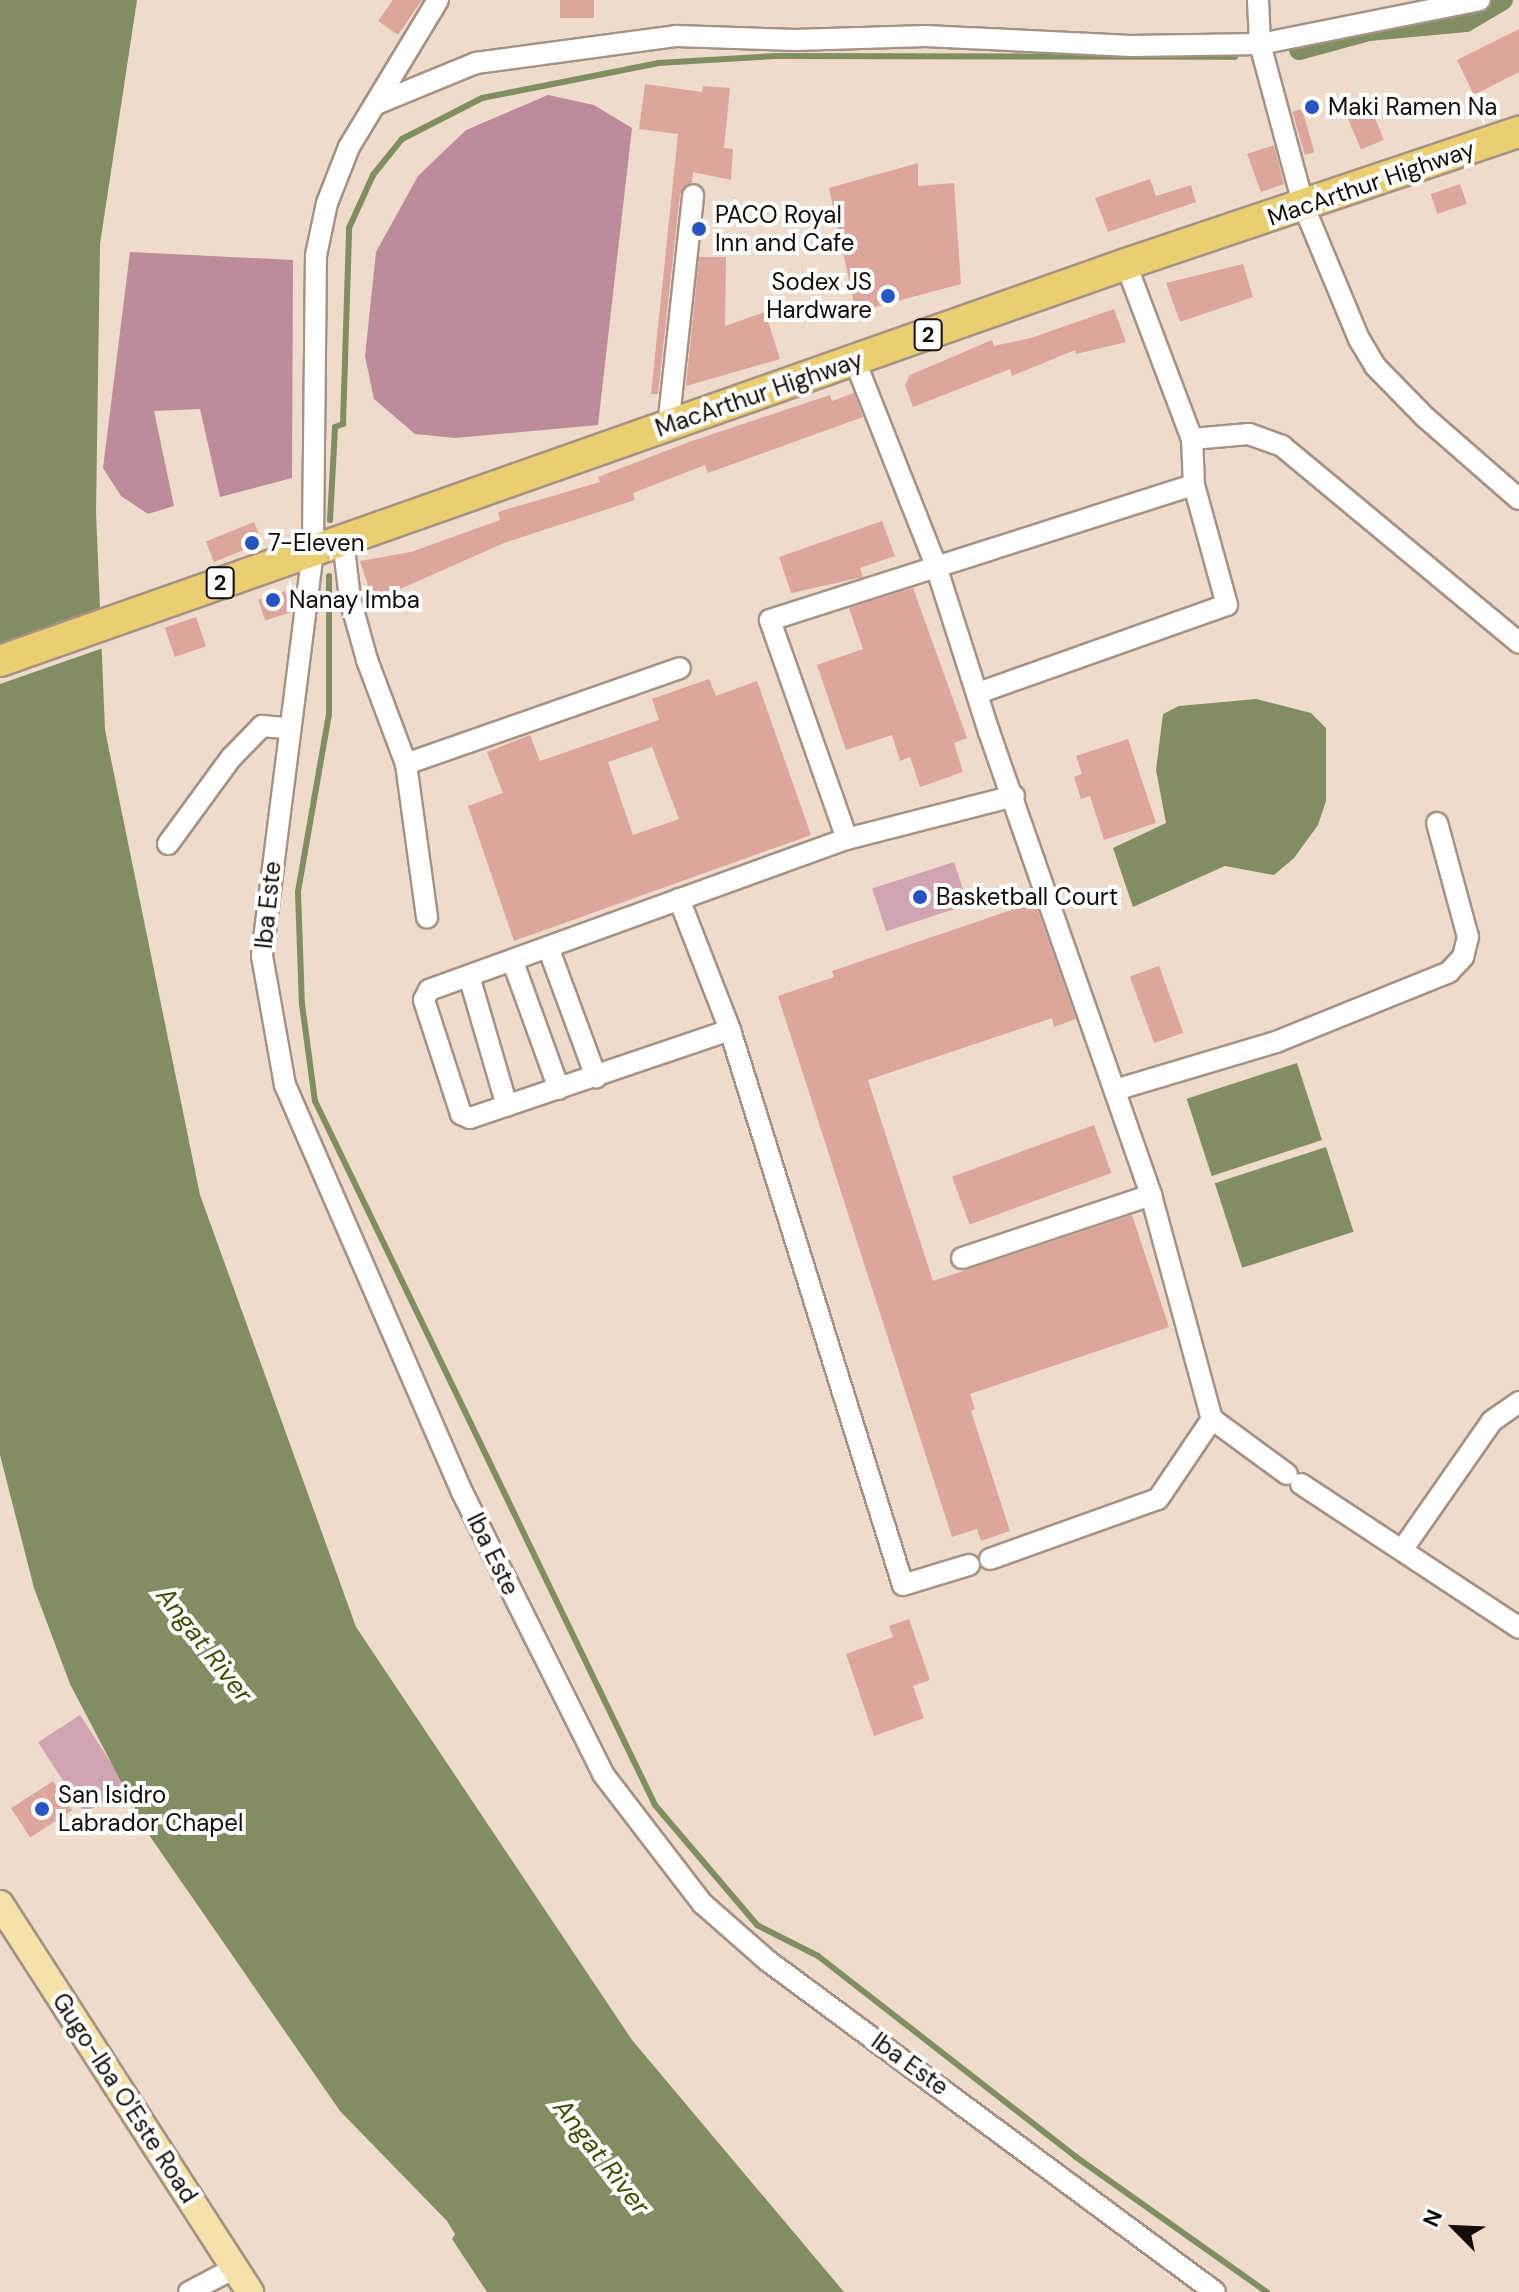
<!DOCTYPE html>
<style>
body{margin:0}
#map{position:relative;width:1519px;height:2292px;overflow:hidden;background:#efdbcb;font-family:"DM Sans",sans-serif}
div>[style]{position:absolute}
.green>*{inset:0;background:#d1a4b2;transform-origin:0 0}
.forest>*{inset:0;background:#be8b9b}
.water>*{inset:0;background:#808e62;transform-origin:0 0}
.pier>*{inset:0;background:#efdbcb}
.stream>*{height:6px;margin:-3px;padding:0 3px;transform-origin:3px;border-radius:3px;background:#808e62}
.canal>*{height:20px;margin:-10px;padding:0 10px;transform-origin:10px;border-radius:10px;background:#808e62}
.building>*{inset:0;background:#dca69d;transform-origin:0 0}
.roads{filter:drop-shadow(2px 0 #a59284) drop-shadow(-2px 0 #a59284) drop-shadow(0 2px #a59284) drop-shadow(0 -2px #a59284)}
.minor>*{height:20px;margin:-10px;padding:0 10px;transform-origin:10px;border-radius:10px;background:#fff}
.major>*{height:26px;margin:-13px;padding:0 13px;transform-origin:13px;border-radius:13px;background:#f4e2aa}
.highway>*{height:30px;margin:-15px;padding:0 15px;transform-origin:15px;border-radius:15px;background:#ecce72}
.dots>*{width:22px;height:22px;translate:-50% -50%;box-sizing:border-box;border:4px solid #fff;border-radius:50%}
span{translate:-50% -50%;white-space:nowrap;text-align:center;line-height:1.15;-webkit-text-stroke:8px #fff;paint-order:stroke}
.shield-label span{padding:2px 6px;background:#fff;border:2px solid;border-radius:6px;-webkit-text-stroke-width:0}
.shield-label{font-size:22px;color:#130c07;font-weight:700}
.poi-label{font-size:24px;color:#130c07}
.left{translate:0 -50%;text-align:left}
.right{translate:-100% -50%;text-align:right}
.street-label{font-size:24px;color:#130c07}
.water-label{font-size:26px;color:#3d4e03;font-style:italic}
.north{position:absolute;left:1415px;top:2188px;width:80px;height:80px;-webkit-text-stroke:6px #fff;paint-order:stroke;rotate:294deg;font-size:22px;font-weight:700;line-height:32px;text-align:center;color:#130c07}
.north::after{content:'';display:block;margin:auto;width:28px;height:36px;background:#130c07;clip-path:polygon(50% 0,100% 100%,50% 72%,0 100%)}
</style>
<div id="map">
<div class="green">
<div style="left:954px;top:862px;width:45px;height:86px;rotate:72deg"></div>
<div style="left:80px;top:1715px;width:85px;height:50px;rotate:57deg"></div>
</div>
<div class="forest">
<div style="clip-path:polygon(548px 95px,594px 105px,632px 128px,598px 425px,455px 438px,415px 434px,374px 399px,365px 356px,376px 252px,418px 176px,466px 130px)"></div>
<div style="clip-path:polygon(130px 252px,293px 260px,292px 478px,220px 497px,200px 409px,154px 411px,174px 506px,148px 514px,121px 496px,103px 468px)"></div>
</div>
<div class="water">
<div style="clip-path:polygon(0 0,137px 0,100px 244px,96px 512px,105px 730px,200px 1195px,356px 1627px,632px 2040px,844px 2292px,487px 2292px,452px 2239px,455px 2234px,447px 2221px,340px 2111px,149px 1835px,70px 1684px,34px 1588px,0 1455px)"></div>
<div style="clip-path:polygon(1256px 699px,1311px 713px,1326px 728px,1326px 801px,1318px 825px,1294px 858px,1274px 875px,1225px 866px,1133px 907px,1113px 848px,1166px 823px,1156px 770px,1163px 714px,1179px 706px)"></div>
<div style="left:1297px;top:1063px;width:81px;height:116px;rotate:72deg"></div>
<div style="left:1326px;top:1147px;width:89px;height:117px;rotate:72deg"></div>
</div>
<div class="pier">
<div style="clip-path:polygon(104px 609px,106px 647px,0 684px,0 645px)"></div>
</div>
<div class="stream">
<div style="left:330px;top:520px;width:93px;rotate:-86.9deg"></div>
<div style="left:335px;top:427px;width:9px;rotate:-21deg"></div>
<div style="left:343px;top:424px;width:196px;rotate:-88.2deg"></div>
<div style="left:349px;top:228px;width:58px;rotate:-65.6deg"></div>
<div style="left:373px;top:175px;width:46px;rotate:-51.1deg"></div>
<div style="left:402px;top:139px;width:90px;rotate:-27.1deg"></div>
<div style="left:482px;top:98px;width:179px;rotate:-11.2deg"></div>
<div style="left:658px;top:63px;width:118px;rotate:-3.4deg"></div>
<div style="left:776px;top:56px;width:459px;rotate:0.1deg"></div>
<div style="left:329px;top:576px;width:138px;rotate:90deg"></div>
<div style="left:329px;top:714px;width:181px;rotate:99.9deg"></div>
<div style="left:298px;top:892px;width:112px;rotate:88deg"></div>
<div style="left:302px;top:1004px;width:98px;rotate:82.4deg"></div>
<div style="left:315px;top:1101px;width:782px;rotate:64.22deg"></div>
<div style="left:655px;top:1805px;width:157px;rotate:49.6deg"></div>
<div style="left:757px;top:1925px;width:68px;rotate:26.9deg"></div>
<div style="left:818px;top:1956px;width:327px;rotate:37.9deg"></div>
<div style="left:1076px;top:2157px;width:234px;rotate:35.3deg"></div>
</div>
<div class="canal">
<div style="left:1299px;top:50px;width:73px;rotate:-15.2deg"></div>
<div style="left:1369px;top:31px;width:97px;rotate:-5.3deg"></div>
<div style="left:1466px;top:22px;width:43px;rotate:-30.7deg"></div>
</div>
<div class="building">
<div style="clip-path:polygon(393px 0,422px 0,398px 35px,378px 21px)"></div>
<div style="left:560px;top:0;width:34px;height:18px"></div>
<div style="clip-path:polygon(1519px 29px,1519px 72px,1474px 95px,1457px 60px)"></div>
<div style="clip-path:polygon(645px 84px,702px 92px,703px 86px,730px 88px,724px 148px,733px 149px,731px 180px,693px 172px,692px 182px,680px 194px,658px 394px,651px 394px,678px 134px,639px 129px)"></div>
<div style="left:1368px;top:102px;width:41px;height:25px;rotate:67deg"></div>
<div style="left:1302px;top:109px;width:45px;height:10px;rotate:74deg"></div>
<div style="clip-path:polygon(1274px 145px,1284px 184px,1261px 192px,1247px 154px)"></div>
<div style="clip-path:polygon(918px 163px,918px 186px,954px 183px,961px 284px,856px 312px,829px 188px)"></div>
<div style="clip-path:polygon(1150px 179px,1156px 196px,1191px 185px,1196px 202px,1108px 232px,1095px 198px)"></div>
<div style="left:1460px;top:184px;width:21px;height:31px;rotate:71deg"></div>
<div style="clip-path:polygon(699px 257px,726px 257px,725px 326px,765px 312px,780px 359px,686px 386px)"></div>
<div style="clip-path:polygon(1243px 264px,1253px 297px,1180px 322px,1166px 283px)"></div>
<div style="clip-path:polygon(1114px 309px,1126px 342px,1076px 354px,1075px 350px,1012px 376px,1010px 369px,913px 407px,905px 385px,910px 375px,992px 340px,994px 346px,1031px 338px)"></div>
<div style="clip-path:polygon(854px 393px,863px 417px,708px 473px,705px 465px,633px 493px,635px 500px,504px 543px,373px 601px,360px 561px,411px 552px,500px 520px,498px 512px,600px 482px,598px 477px,689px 442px,830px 395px,832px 401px)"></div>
<div style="clip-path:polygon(882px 521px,895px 556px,860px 568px,863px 577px,791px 593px,779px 557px)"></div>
<div style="left:254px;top:522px;width:22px;height:52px;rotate:68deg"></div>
<div style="clip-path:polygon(913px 588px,967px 738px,954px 743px,963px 772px,920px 787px,910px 757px,900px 761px,892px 735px,846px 750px,817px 665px,863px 649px,849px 608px)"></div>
<div style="left:285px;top:591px;width:22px;height:28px;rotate:72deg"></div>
<div style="left:196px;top:617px;width:31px;height:33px;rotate:71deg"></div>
<div style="clip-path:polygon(evenodd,709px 679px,716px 696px,757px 681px,811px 835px,514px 941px,468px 806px,503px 793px,487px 752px,530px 735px,540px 761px,659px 720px,652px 699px,709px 679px,652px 747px,679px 819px,633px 835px,608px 762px,652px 747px)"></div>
<div style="clip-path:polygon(1128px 739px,1156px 823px,1104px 840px,1090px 796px,1081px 799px,1074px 777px,1082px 774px,1076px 756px)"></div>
<div style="clip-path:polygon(1035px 902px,1076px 1019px,1054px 1027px,1052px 1018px,868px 1080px,933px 1281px,1132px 1215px,1169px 1327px,970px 1394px,975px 1409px,971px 1411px,1010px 1531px,981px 1541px,977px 1529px,952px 1537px,778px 996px,834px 977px,832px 971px)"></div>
<div style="left:1159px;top:966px;width:71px;height:31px;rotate:70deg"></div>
<div style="left:1094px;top:1125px;width:51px;height:151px;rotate:70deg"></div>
<div style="clip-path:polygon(909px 1619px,930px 1680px,913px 1686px,924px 1718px,874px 1736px,846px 1654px,893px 1637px,889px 1626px)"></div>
<div style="left:53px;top:1781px;width:35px;height:50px;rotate:57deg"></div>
</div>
<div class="roads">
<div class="minor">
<div style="left:438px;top:0;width:172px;rotate:121.2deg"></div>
<div style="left:349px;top:147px;width:60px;rotate:111.4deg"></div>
<div style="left:327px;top:203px;width:53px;rotate:101.9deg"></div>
<div style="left:316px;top:255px;width:296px;rotate:90.6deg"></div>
<div style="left:313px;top:551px;width:408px;rotate:97.2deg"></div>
<div style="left:262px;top:956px;width:131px;rotate:79.9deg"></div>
<div style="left:285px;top:1085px;width:444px;rotate:66.5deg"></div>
<div style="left:462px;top:1492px;width:315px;rotate:63.4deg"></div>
<div style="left:603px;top:1774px;width:163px;rotate:52.5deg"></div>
<div style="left:702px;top:1903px;width:88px;rotate:41.3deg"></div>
<div style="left:768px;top:1961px;width:556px;rotate:36.52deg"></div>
<div style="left:1258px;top:0;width:44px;rotate:87.4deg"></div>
<div style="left:1260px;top:44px;width:169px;rotate:74.9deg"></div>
<div style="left:1304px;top:207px;width:143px;rotate:67.4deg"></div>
<div style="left:1359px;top:339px;width:31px;rotate:59deg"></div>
<div style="left:1375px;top:366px;width:73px;rotate:45.6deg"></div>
<div style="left:1426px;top:418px;width:123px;rotate:41.1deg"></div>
<div style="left:376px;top:104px;width:108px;rotate:-22.3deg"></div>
<div style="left:476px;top:63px;width:203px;rotate:-7.7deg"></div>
<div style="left:677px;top:36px;width:118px;rotate:1.9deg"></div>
<div style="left:795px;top:40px;width:131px;rotate:-1.7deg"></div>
<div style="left:926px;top:36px;width:205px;rotate:2.8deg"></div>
<div style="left:1131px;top:46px;width:129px;rotate:-0.9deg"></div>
<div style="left:1260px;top:44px;width:224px;rotate:-11.3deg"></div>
<div style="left:855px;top:361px;width:220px;rotate:68.4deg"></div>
<div style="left:936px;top:566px;width:174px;rotate:72.3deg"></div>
<div style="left:989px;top:732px;width:491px;rotate:70.7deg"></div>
<div style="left:1151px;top:1195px;width:232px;rotate:74.8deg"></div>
<div style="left:1212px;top:1419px;width:93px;rotate:36.3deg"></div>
<div style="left:668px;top:427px;width:233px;rotate:-83.8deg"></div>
<div style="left:1192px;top:439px;width:57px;rotate:-5deg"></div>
<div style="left:1249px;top:434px;width:35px;rotate:20deg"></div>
<div style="left:1282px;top:446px;width:308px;rotate:39.7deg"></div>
<div style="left:343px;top:540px;width:59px;rotate:83.2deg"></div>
<div style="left:350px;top:599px;width:63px;rotate:74.4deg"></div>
<div style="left:367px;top:660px;width:111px;rotate:69.4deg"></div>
<div style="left:406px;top:764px;width:290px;rotate:-19.3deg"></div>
<div style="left:978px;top:693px;width:264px;rotate:-19.5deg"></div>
<div style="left:1227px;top:605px;width:124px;rotate:-105.4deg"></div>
<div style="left:1194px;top:485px;width:46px;rotate:-92.5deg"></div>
<div style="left:1192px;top:439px;width:187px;rotate:-110.7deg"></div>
<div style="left:406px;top:764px;width:155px;rotate:82.2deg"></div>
<div style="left:1014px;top:796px;width:172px;rotate:165.6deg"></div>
<div style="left:847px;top:839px;width:232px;rotate:-109.4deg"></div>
<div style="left:770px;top:620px;width:445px;rotate:-17.7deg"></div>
<div style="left:168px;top:844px;width:107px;rotate:-53.8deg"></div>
<div style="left:231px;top:758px;width:45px;rotate:-45.9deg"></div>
<div style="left:262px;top:726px;width:25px;rotate:5deg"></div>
<div style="left:679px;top:899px;width:141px;rotate:68.7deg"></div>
<div style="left:730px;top:1030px;width:581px;rotate:72.69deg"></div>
<div style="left:903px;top:1585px;width:69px;rotate:-16.9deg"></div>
<div style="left:548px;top:947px;width:139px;rotate:69.7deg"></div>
<div style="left:513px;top:962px;width:135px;rotate:70.1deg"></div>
<div style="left:469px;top:976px;width:135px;rotate:73.7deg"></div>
<div style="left:730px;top:1030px;width:274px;rotate:161.3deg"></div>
<div style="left:470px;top:1118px;width:10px;rotate:-156deg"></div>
<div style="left:461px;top:1114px;width:120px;rotate:-108deg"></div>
<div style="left:424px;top:1000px;width:11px;rotate:-63deg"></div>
<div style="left:429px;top:990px;width:444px;rotate:-19.9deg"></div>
<div style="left:1115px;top:1090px;width:168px;rotate:-16.6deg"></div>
<div style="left:1276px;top:1042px;width:187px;rotate:-22deg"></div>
<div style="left:1449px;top:972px;width:21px;rotate:-47deg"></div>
<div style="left:1463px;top:957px;width:21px;rotate:-76deg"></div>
<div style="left:1468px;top:937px;width:118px;rotate:-105.2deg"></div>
<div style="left:962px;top:1258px;width:199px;rotate:-18.4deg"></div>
<div style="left:1301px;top:1484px;width:261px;rotate:33.4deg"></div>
<div style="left:1402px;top:1550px;width:157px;rotate:-55.1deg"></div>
<div style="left:1492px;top:1421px;width:33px;rotate:-35deg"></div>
<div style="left:990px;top:1559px;width:178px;rotate:-19.7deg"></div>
<div style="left:1158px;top:1499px;width:97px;rotate:-56deg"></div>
<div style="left:189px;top:2292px;width:52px;rotate:-27.6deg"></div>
</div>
<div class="major">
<div style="left:0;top:1904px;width:462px;rotate:57.2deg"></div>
</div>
<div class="highway">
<div style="left:0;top:661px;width:1194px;rotate:-19.42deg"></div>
<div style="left:1126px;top:264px;width:415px;rotate:-18.6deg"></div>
</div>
</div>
<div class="dots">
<div style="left:1312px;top:107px;background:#2754c2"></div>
<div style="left:699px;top:229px;background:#2754c2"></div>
<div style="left:888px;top:296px;background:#2754c2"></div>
<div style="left:252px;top:543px;background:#2754c2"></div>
<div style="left:273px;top:600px;background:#2754c2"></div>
<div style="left:920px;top:897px;background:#2754c2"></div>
<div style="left:42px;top:1809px;background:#2754c2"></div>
</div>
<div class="shield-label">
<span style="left:928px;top:335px">2</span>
<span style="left:220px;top:583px">2</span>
</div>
<div class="poi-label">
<span class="left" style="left:1328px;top:107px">Maki Ramen Na</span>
<span class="left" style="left:715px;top:229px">PACO Royal<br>Inn and Cafe</span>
<span class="right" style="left:872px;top:296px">Sodex JS<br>Hardware</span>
<span class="left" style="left:268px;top:543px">7-Eleven</span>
<span class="left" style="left:289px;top:600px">Nanay Imba</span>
<span class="left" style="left:936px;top:897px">Basketball Court</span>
<span class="left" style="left:58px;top:1809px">San Isidro<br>Labrador Chapel</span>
</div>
<div class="street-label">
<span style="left:1371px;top:183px;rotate:-19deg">MacArthur Highway</span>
<span style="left:759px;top:394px;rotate:-19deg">MacArthur Highway</span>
<span style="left:268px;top:905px;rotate:-84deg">Iba Este</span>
<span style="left:493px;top:1554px;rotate:64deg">Iba Este</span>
<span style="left:910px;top:2064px;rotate:36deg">Iba Este</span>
<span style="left:125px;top:2098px;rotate:57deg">Gugo-Iba O'Este Road</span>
</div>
<div class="water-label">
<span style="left:204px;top:1645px;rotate:52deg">Angat River</span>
<span style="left:601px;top:2157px;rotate:52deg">Angat River</span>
</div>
<div class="north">N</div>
</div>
